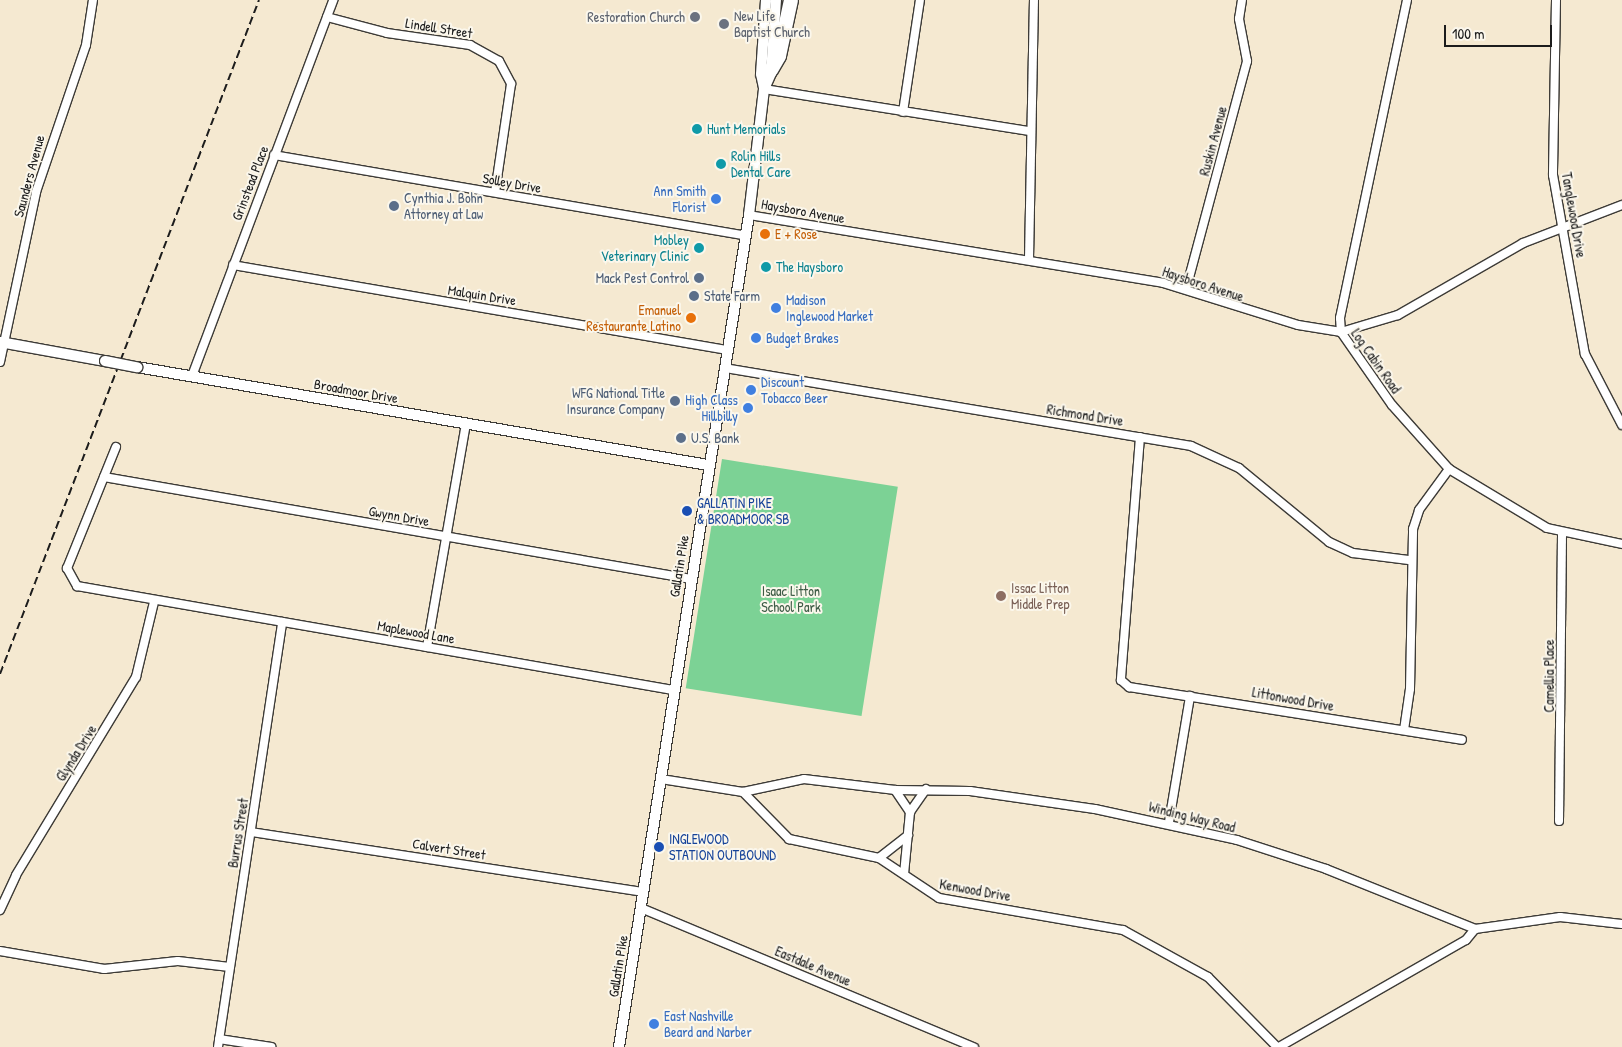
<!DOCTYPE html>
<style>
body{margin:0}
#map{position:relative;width:1622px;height:1047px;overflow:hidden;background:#f5e9d1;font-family:"Patrick Hand",sans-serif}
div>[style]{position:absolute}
.green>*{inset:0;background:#7cd295;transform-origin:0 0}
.roads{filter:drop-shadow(1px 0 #3d3b37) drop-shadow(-1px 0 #3d3b37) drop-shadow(0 1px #3d3b37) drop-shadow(0 -1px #3d3b37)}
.minor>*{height:8px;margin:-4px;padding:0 4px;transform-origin:4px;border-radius:4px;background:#fff}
.secondary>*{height:10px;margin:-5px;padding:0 5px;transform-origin:5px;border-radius:5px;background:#fff}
.motorway>*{height:14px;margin:-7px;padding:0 7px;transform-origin:7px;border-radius:7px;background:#fff}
.rail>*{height:2px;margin-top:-1px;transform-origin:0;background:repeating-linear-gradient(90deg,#1c1c1c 0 8px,transparent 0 12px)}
.bridges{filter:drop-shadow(1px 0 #3d3b37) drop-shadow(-1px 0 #3d3b37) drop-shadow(0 1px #3d3b37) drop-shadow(0 -1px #3d3b37)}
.secondary-bridge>*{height:10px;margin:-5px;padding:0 5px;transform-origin:5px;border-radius:5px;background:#fff}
.dots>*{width:14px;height:14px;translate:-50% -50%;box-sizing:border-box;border:2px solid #fbf7ec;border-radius:50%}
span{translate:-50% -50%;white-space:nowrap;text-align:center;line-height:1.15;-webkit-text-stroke:4px #fbf7ec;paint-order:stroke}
.worship-label{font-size:14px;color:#5b616d}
.left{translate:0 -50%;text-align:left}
.right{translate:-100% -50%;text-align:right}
.street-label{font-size:14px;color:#1c1c1c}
.culture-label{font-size:14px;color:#0d838f}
.shop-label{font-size:14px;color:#366cbe}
.service-label{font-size:14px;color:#4e5e75}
.food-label{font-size:14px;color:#c56008}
.transit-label{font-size:14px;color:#164399}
.education-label{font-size:14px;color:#785e54}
.park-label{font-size:14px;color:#3e5c46}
.scale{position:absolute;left:1444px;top:25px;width:108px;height:22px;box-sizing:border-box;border:2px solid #1c1c1c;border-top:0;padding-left:6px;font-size:15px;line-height:18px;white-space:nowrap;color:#1c1c1c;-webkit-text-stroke:4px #fbf7ec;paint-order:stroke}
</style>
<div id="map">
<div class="green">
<div style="left:722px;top:459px;width:178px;height:232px;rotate:9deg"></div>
</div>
<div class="roads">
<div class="minor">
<div style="left:1407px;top:0;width:325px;rotate:101.9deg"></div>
<div style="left:1340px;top:318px;width:14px;rotate:86deg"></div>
<div style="left:1341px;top:332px;width:89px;rotate:55.1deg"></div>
<div style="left:1392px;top:405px;width:86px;rotate:48.3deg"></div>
<div style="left:1449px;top:469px;width:114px;rotate:31deg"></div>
<div style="left:1547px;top:528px;width:77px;rotate:12deg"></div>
<div style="left:1556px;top:0;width:175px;rotate:91deg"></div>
<div style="left:1553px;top:175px;width:182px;rotate:79.9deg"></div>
<div style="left:1585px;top:354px;width:80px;rotate:62.5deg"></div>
<div style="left:327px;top:17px;width:62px;rotate:14.9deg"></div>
<div style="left:387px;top:33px;width:84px;rotate:8.2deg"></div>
<div style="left:470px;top:45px;width:33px;rotate:29deg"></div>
<div style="left:499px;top:61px;width:26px;rotate:62deg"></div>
<div style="left:511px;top:84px;width:109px;rotate:98.4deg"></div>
<div style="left:764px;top:89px;width:269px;rotate:9deg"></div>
<div style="left:903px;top:112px;width:113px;rotate:-81.4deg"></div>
<div style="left:274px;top:155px;width:479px;rotate:9.7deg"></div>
<div style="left:749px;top:215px;width:420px;rotate:9.3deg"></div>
<div style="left:1163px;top:283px;width:141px;rotate:17.3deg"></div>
<div style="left:1298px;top:325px;width:44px;rotate:9.2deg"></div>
<div style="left:1341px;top:332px;width:59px;rotate:-16.6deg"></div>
<div style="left:1398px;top:315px;width:144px;rotate:-29.9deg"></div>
<div style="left:1523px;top:243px;width:106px;rotate:-21deg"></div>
<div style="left:1029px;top:259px;width:259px;rotate:-88.9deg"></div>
<div style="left:233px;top:265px;width:501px;rotate:9.76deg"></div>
<div style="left:1186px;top:289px;width:236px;rotate:-75deg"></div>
<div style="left:1247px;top:61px;width:43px;rotate:-100.8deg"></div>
<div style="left:1239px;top:19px;width:19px;rotate:-81deg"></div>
<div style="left:0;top:362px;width:174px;rotate:-78deg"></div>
<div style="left:36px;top:192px;width:155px;rotate:-71.2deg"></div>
<div style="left:86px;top:45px;width:46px;rotate:-81.2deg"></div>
<div style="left:725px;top:368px;width:472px;rotate:9.5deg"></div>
<div style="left:1191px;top:446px;width:53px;rotate:24.6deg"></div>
<div style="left:1239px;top:468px;width:117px;rotate:39.4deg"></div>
<div style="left:1329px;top:542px;width:26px;rotate:25deg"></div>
<div style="left:1353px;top:553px;width:56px;rotate:7.1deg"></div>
<div style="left:192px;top:376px;width:402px;rotate:-69.4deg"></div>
<div style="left:1140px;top:437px;width:244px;rotate:94.5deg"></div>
<div style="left:1121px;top:680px;width:11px;rotate:41deg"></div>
<div style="left:1129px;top:687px;width:337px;rotate:9deg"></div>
<div style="left:116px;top:447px;width:131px;rotate:112deg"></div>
<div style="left:67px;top:568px;width:21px;rotate:61deg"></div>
<div style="left:77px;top:586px;width:605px;rotate:9.9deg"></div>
<div style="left:104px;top:477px;width:596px;rotate:9.86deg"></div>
<div style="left:427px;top:647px;width:226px;rotate:-80.1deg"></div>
<div style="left:1404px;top:730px;width:41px;rotate:-81.7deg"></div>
<div style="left:1410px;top:689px;width:160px;rotate:-88.9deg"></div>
<div style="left:1413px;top:529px;width:20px;rotate:-72deg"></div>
<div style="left:1419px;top:510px;width:51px;rotate:-53.8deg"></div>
<div style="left:661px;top:779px;width:83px;rotate:9deg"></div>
<div style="left:743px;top:792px;width:66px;rotate:45.6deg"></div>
<div style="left:789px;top:839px;width:92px;rotate:11.9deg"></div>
<div style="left:879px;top:858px;width:72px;rotate:33.7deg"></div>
<div style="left:939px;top:898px;width:187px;rotate:9.9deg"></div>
<div style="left:1123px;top:930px;width:97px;rotate:28.9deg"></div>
<div style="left:1208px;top:977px;width:98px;rotate:45.4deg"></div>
<div style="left:895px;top:790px;width:27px;rotate:56deg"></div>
<div style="left:910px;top:812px;width:62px;rotate:95.5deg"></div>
<div style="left:743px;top:792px;width:62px;rotate:-12deg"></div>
<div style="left:804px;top:779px;width:92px;rotate:6.9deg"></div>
<div style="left:895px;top:790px;width:75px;rotate:0.8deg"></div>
<div style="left:970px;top:791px;width:126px;rotate:8.2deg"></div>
<div style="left:1095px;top:809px;width:145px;rotate:12.3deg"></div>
<div style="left:1237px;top:840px;width:94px;rotate:18deg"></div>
<div style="left:1326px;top:869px;width:161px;rotate:21.9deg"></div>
<div style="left:1475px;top:929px;width:86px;rotate:-8deg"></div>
<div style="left:1560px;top:917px;width:62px;rotate:6.4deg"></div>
<div style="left:910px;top:812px;width:28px;rotate:-55deg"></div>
<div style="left:1559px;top:821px;width:289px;rotate:-89.4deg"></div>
<div style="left:1169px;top:822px;width:128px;rotate:-80.5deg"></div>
<div style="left:251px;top:832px;width:397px;rotate:8.7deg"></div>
<div style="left:879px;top:858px;width:37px;rotate:-38deg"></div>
<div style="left:641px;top:908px;width:361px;rotate:22.7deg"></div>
<div style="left:0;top:910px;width:38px;rotate:-65deg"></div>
<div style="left:16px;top:875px;width:232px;rotate:-58.8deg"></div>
<div style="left:136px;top:677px;width:77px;rotate:-76.5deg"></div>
<div style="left:0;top:951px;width:106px;rotate:9.8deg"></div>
<div style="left:104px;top:969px;width:74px;rotate:-6.2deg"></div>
<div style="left:178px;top:961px;width:52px;rotate:6.6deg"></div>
<div style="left:219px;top:1039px;width:53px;rotate:8.7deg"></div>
<div style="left:218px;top:1047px;width:430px;rotate:-81.4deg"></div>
<div style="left:1279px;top:1047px;width:215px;rotate:-29.8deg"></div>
<div style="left:1466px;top:940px;width:14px;rotate:-51deg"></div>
</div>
<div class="secondary">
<div style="left:764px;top:88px;width:14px;rotate:-102deg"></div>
<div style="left:761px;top:74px;width:74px;rotate:-86.1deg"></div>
<div style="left:0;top:342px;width:107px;rotate:10.3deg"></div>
<div style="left:137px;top:367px;width:579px;rotate:9.74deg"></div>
<div style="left:619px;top:1047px;width:842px;rotate:-81.12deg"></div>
<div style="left:749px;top:215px;width:127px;rotate:-83.2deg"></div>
<div style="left:764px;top:89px;width:17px;rotate:-66deg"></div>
<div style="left:771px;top:73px;width:73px;rotate:-86.1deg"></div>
</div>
<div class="motorway">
<div style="left:771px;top:70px;width:16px;rotate:-60deg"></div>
<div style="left:779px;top:56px;width:57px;rotate:-77.9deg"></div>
</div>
</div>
<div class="rail">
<div style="left:0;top:674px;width:722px;rotate:-68.98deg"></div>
</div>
<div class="bridges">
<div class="secondary-bridge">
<div style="left:105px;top:361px;width:33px;rotate:11deg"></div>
</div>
</div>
<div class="dots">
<div style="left:695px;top:17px;background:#6b7280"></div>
<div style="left:724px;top:24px;background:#6b7280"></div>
<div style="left:697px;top:129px;background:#0f9aa8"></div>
<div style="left:721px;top:164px;background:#0f9aa8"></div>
<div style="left:716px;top:199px;background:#3f7fe0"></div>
<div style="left:394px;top:206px;background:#5c6f8a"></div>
<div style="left:765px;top:234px;background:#e8710a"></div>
<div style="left:699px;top:248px;background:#0f9aa8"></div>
<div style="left:766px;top:267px;background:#0f9aa8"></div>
<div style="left:699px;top:278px;background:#5c6f8a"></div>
<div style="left:694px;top:296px;background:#5c6f8a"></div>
<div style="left:776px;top:308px;background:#3f7fe0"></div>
<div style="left:691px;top:318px;background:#e8710a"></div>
<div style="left:756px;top:338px;background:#3f7fe0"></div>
<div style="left:751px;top:390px;background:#3f7fe0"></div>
<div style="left:675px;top:401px;background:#5c6f8a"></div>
<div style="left:748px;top:408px;background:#3f7fe0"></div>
<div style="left:681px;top:438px;background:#5c6f8a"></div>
<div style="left:687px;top:511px;background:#1a4fb4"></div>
<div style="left:1001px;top:596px;background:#8d6e63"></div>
<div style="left:659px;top:847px;background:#1a4fb4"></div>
<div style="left:654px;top:1024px;background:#3f7fe0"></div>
</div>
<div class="worship-label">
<span class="left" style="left:734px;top:24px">New Life<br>Baptist Church</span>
<span class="right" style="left:685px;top:17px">Restoration Church</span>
</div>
<div class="street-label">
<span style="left:439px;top:28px;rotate:9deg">Lindell Street</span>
<span style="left:1213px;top:141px;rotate:-75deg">Ruskin Avenue</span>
<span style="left:29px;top:176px;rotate:-75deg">Saunders Avenue</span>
<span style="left:250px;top:183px;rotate:-69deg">Grinstead Place</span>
<span style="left:512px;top:183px;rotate:10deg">Solley Drive</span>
<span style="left:803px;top:211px;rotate:10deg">Haysboro Avenue</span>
<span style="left:1574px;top:215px;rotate:80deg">Tanglewood Drive</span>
<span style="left:1203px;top:284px;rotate:18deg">Haysboro Avenue</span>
<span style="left:482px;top:295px;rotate:9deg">Malquin Drive</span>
<span style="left:1376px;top:361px;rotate:55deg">Log Cabin Road</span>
<span style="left:356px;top:391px;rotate:10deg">Broadmoor Drive</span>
<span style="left:1085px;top:415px;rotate:9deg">Richmond Drive</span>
<span style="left:399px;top:516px;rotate:10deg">Gwynn Drive</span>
<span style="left:679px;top:566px;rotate:-81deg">Gallatin Pike</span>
<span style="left:416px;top:632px;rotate:10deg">Maplewood Lane</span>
<span style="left:1549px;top:676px;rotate:-90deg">Camellia Place</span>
<span style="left:1293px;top:699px;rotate:10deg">Littonwood Drive</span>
<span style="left:76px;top:753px;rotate:-58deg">Glynda Drive</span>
<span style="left:1192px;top:817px;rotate:14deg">Winding Way Road</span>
<span style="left:238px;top:833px;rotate:-81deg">Burrus Street</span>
<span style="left:449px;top:849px;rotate:9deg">Calvert Street</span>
<span style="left:975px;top:890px;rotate:10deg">Kenwood Drive</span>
<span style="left:618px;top:966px;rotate:-81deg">Gallatin Pike</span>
<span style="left:813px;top:966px;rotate:23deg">Eastdale Avenue</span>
</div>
<div class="culture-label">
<span class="left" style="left:707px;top:129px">Hunt Memorials</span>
<span class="left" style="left:731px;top:164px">Rolin Hills<br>Dental Care</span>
<span class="right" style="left:689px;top:248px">Mobley<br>Veterinary Clinic</span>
<span class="left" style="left:776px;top:267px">The Haysboro</span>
</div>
<div class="shop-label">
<span class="right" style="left:706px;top:199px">Ann Smith<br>Florist</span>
<span class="left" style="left:786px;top:308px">Madison<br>Inglewood Market</span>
<span class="left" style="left:766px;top:338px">Budget Brakes</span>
<span class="left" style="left:761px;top:390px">Discount<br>Tobacco Beer</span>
<span class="right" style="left:738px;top:408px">High Class<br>Hillbilly</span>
<span class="left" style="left:664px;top:1024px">East Nashville<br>Beard and Narber</span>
</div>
<div class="service-label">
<span class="left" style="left:404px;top:206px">Cynthia J. Bohn<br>Attorney at Law</span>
<span class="right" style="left:689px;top:278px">Mack Pest Control</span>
<span class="left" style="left:704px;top:296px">State Farm</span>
<span class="right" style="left:665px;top:401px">WFG National Title<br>Insurance Company</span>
<span class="left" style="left:691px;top:438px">U.S. Bank</span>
</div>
<div class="food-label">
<span class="left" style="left:775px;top:234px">E + Rose</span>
<span class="right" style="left:681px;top:318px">Emanuel<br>Restaurante Latino</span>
</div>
<div class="transit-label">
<span class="left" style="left:697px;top:511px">GALLATIN PIKE<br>&amp; BROADMOOR SB</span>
<span class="left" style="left:669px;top:847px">INGLEWOOD<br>STATION OUTBOUND</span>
</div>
<div class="education-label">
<span class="left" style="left:1011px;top:596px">Issac Litton<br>Middle Prep</span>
</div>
<div class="park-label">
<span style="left:791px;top:599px">Isaac Litton<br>School Park</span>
</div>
<div class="scale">100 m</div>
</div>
